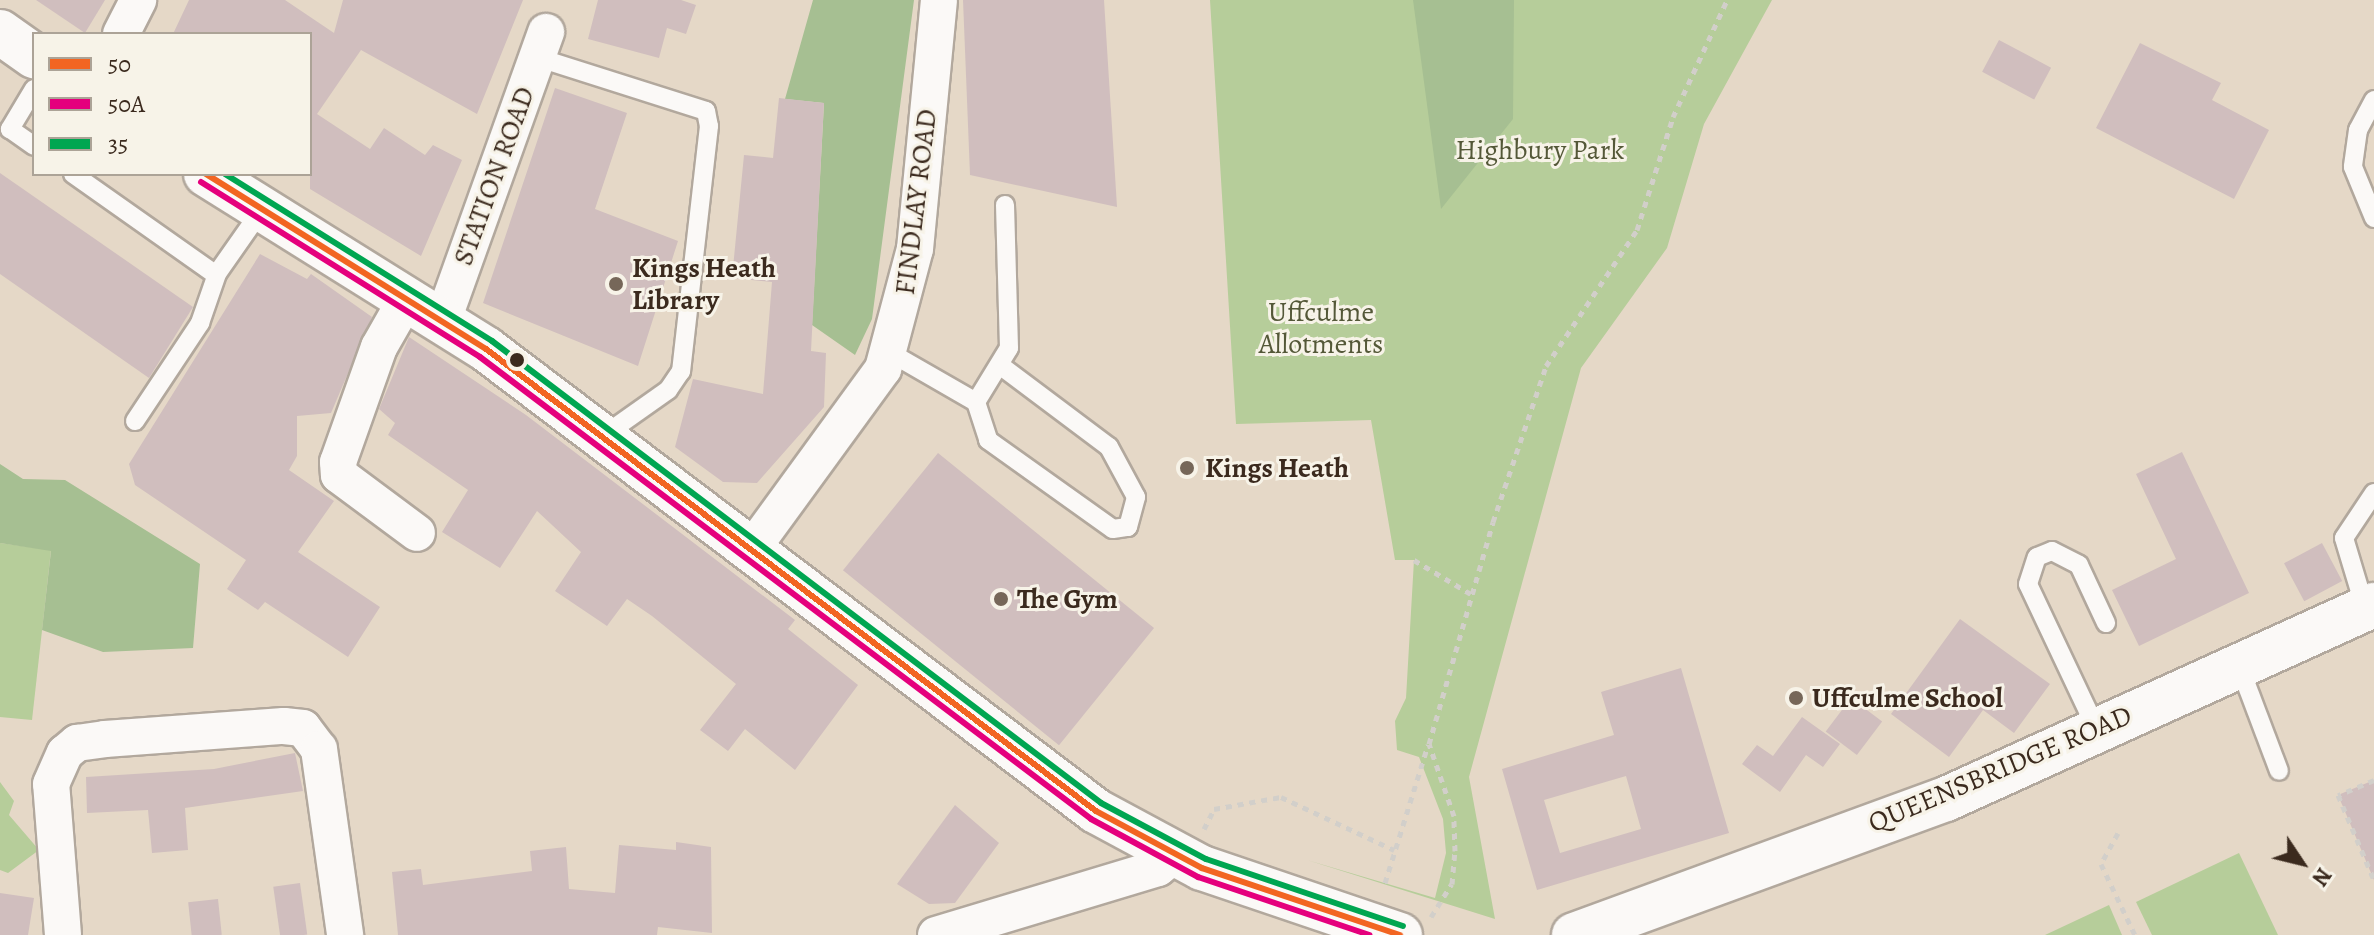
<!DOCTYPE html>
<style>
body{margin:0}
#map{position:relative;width:2374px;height:935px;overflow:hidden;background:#e5d8c7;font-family:Alegreya,serif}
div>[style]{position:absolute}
.green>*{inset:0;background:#b6cd9a}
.forest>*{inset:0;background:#a6bf92}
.building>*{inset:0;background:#d0bebe;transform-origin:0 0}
.path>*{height:5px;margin-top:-2.5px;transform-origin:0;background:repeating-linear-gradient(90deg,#d2cfca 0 6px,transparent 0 12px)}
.roads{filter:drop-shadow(2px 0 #b2a89d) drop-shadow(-2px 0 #b2a89d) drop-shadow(0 2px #b2a89d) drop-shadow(0 -2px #b2a89d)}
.lane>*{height:18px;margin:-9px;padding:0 9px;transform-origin:9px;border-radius:9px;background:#fbf9f7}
.street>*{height:36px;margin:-18px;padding:0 18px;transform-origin:18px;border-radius:18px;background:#fbf9f7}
.secondary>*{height:44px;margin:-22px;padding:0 22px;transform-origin:22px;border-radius:22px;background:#fbf9f7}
.highway>*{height:44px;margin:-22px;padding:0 22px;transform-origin:22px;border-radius:22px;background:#fbf9f7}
.bus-1>*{height:6px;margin:-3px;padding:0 3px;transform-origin:3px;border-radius:3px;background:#f26522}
.bus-2>*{height:6px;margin:-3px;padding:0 3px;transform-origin:3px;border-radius:3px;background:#e5007d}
.bus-3>*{height:6px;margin:-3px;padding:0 3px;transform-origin:3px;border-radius:3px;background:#00a651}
.dots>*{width:22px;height:22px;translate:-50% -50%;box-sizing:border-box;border:4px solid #f7f3e8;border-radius:50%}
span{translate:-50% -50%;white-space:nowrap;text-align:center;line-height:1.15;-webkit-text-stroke:6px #f7f3e8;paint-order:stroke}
.park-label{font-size:28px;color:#545838}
.street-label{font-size:28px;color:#3b2a1e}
.poi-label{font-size:28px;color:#3b2a1e;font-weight:700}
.left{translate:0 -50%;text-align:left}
.legend{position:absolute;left:32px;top:32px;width:280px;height:144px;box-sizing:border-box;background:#f7f3e8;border:2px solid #aca397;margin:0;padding:10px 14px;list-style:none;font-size:24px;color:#3b2a1e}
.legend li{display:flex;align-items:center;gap:16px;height:40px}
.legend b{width:40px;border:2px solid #aca397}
.north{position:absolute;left:2262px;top:823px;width:80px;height:80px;-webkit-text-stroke:6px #f7f3e8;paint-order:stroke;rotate:125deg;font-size:22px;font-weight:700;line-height:32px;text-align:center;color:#3b2a1e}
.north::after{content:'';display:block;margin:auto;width:28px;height:36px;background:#3b2a1e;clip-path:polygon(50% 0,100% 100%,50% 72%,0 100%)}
</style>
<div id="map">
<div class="green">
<div style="clip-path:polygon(1210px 0,1772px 0,1704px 124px,1667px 248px,1581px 368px,1469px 777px,1495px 919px,1307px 860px,1435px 898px,1446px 853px,1443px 819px,1419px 757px,1397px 750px,1395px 721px,1406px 698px,1414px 560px,1395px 560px,1371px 420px,1236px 424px)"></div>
<div style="clip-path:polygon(0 543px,51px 550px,32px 720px,0 717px)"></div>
<div style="clip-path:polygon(0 782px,14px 801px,9px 815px,39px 850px,8px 873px,0 870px)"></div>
<div style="clip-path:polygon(2239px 853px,2278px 935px,2152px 935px,2136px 902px)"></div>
<div style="clip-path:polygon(2109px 905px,2122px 935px,2045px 935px)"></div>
</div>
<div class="forest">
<div style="clip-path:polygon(813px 0,914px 0,872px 319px,855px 355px,812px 325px,824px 103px,785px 99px)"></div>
<div style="clip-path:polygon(1413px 0,1514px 0,1513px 119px,1441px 209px)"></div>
<div style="clip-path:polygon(0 464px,23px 479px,65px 480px,200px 564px,193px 648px,103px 652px,42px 630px,51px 551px,0 543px)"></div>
</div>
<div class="building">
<div style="clip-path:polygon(36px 0,105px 0,85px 33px)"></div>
<div style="clip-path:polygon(189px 0,285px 0,334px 33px,343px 0,523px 0,477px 114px,361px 50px,317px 114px,370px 149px,384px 128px,425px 155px,433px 145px,462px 160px,421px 256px,310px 189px,310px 34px,173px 34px)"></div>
<div style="clip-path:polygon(598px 0,681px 0,696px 5px,686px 34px,667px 28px,659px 58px,588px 39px)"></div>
<div style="clip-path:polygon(963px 0,1104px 0,1117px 207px,970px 175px)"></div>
<div style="left:1999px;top:40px;width:59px;height:36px;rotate:28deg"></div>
<div style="clip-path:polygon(2140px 43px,2221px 83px,2212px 100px,2269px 130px,2234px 199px,2096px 128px)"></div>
<div style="clip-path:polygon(555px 88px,627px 113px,595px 209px,678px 241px,638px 366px,483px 303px)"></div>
<div style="clip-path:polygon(779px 98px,824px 103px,811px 351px,826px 353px,824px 407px,757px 483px,723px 482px,675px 447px,693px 379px,763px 394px,772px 282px,732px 278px,744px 155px,773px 158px)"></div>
<div style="clip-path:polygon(0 173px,193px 307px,149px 378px,0 274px)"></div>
<div style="clip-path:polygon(260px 254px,307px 279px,311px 274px,372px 317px,331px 413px,297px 416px,297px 456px,289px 470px,334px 501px,298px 552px,380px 607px,348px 657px,265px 602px,258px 610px,227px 589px,246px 560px,135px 485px,129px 464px)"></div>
<div style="clip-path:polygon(409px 337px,526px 415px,795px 620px,788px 629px,858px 685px,795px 770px,745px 729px,728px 751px,700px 730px,736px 684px,652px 616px,627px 599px,607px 626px,555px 591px,581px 552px,537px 511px,500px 568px,442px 532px,468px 490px,388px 435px,395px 423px,379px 409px)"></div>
<div style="clip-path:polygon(2182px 452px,2249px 593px,2139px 646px,2112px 590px,2176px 559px,2136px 474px)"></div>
<div style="left:938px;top:453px;width:278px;height:151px;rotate:39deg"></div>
<div style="left:2322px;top:543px;width:43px;height:43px;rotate:62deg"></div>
<div style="clip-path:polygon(1960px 619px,2050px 684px,2014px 733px,1983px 710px,1949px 757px,1891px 714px)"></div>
<div style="clip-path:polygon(evenodd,1681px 668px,1729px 833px,1537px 890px,1502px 769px,1614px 735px,1601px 692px,1681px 668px,1626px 776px,1641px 829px,1560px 853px,1544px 800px,1626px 776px)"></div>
<div style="left:1851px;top:698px;width:39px;height:42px;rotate:37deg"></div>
<div style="clip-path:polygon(1802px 717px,1840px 744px,1823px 767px,1806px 755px,1780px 792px,1742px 764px,1757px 745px,1773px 756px)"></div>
<div style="clip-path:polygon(295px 753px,303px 791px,185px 808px,188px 850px,152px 853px,148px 810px,87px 813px,86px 777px,214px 769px)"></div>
<div style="clip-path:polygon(2374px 780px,2374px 880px,2338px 795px)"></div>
<div style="clip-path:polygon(955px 805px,999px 843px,955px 903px,929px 904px,897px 884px)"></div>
<div style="clip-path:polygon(676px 842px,711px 847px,712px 933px,658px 927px,657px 935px,398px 935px,392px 872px,421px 869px,423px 885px,532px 871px,530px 851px,566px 847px,569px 889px,615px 893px,619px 845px,676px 850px)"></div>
<div style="left:300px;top:883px;width:52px;height:27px;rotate:82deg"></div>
<div style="clip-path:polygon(0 893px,34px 898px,28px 935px,0 935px)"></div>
<div style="left:218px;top:899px;width:36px;height:30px;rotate:84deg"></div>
</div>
<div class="path">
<div style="left:1414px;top:560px;width:66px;rotate:30.8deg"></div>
<div style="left:2374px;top:780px;width:39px;rotate:157deg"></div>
<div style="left:2338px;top:795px;width:92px;rotate:67deg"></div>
<div style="left:1204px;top:829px;width:22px;rotate:-63deg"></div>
<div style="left:1214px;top:809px;width:68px;rotate:-10.2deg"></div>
<div style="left:1281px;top:797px;width:125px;rotate:25.1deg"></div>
<div style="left:2118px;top:833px;width:35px;rotate:119deg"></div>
<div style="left:2101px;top:864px;width:79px;rotate:64.4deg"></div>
<div style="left:1385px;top:883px;width:145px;rotate:-72.7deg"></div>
<div style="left:1431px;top:917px;width:39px;rotate:-58deg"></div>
<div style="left:1452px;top:884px;width:33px;rotate:-85deg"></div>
<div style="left:1455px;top:851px;width:35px;rotate:-92deg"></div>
<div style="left:1454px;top:816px;width:76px;rotate:-109.1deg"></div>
<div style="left:1429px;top:744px;width:231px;rotate:-73.9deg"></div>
<div style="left:1493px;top:522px;width:165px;rotate:-71.2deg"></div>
<div style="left:1546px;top:366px;width:164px;rotate:-56.2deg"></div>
<div style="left:1637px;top:230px;width:119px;rotate:-72.3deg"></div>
<div style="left:1673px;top:117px;width:129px;rotate:-65.2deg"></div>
</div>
<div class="roads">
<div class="lane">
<div style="left:536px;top:57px;width:178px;rotate:17.6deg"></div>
<div style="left:706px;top:111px;width:15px;rotate:79deg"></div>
<div style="left:709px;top:126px;width:247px;rotate:96.5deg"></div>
<div style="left:681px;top:371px;width:23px;rotate:124deg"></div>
<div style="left:668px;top:390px;width:80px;rotate:144.7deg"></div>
<div style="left:34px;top:89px;width:47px;rotate:121deg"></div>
<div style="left:10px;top:129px;width:29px;rotate:35deg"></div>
<div style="left:2374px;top:100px;width:34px;rotate:118deg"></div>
<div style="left:2358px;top:130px;width:37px;rotate:98deg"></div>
<div style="left:2353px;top:167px;width:55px;rotate:67.6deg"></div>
<div style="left:73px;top:174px;width:175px;rotate:35.2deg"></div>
<div style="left:216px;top:275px;width:82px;rotate:-55deg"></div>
<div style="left:889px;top:352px;width:100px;rotate:29.9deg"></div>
<div style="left:976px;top:402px;width:63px;rotate:-58.6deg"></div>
<div style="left:1009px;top:348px;width:143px;rotate:-91.6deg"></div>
<div style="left:976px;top:402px;width:40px;rotate:72deg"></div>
<div style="left:988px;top:440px;width:153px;rotate:35.5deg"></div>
<div style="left:1113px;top:529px;width:15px;rotate:-8deg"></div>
<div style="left:1128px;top:527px;width:31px;rotate:-75deg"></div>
<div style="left:1136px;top:497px;width:57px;rotate:-118.4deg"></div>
<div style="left:1109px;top:447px;width:135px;rotate:-143.1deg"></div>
<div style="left:135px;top:421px;width:118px;rotate:-56.4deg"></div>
<div style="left:200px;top:323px;width:52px;rotate:-70.9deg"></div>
<div style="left:2365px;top:608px;width:73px;rotate:-106.7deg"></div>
<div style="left:2344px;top:538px;width:54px;rotate:-56.3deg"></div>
<div style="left:2239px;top:665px;width:113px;rotate:69.3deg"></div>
<div style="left:2096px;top:728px;width:159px;rotate:-115.3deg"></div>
<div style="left:2028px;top:584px;width:28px;rotate:-72deg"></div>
<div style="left:2037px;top:557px;width:16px;rotate:-22deg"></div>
<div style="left:2052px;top:551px;width:30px;rotate:27deg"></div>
<div style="left:2079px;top:565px;width:64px;rotate:65deg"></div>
</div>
<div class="street">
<div style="left:121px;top:34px;width:38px;rotate:-63deg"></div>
<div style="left:407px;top:298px;width:56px;rotate:119.7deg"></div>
<div style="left:379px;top:347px;width:122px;rotate:109.6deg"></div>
<div style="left:338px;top:462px;width:13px;rotate:86deg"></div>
<div style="left:339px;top:475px;width:97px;rotate:36.6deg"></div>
<div style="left:443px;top:320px;width:306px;rotate:-70.3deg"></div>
<div style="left:751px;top:550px;width:224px;rotate:-53.9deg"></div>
<div style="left:883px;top:369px;width:124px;rotate:-75.1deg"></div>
<div style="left:915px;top:249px;width:250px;rotate:-84.5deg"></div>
<div style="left:63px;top:935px;width:151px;rotate:-94.5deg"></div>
<div style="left:51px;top:784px;width:34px;rotate:-66deg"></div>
<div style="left:65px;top:753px;width:16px;rotate:-40deg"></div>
<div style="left:77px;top:743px;width:28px;rotate:-8deg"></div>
<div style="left:105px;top:739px;width:179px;rotate:-4.2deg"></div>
<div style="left:284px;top:726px;width:19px;rotate:6deg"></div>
<div style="left:303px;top:728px;width:26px;rotate:53deg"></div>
<div style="left:319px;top:749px;width:188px;rotate:82deg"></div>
<div style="left:936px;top:935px;width:232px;rotate:-16.8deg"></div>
<div style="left:1158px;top:868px;width:19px;rotate:-39deg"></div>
</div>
<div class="secondary">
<div style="left:1574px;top:935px;width:396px;rotate:-20.1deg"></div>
<div style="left:1946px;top:799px;width:470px;rotate:-24.4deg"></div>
</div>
<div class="highway">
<div style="left:0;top:32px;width:42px;rotate:35.2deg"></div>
<div style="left:206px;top:174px;width:330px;rotate:32deg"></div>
<div style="left:486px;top:349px;width:765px;rotate:37.14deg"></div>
<div style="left:1096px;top:811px;width:120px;rotate:28.3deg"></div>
<div style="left:1202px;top:868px;width:209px;rotate:18.7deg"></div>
</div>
</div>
<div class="bus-1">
<div style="left:206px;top:174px;width:330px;rotate:32deg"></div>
<div style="left:486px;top:349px;width:765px;rotate:37.14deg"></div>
<div style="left:1096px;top:811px;width:120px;rotate:28.3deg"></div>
<div style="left:1202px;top:868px;width:209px;rotate:18.7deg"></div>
</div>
<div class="bus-2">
<div style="left:201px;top:182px;width:329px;rotate:32.1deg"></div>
<div style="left:480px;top:357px;width:766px;rotate:37.09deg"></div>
<div style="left:1091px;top:819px;width:122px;rotate:28.5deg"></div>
<div style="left:1198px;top:877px;width:181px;rotate:18.7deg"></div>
</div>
<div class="bus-3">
<div style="left:225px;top:174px;width:315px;rotate:32deg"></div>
<div style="left:492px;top:341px;width:764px;rotate:37.18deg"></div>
<div style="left:1101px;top:803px;width:119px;rotate:28.1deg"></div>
<div style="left:1206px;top:859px;width:208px;rotate:18.8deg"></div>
</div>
<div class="dots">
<div style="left:616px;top:284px;background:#766759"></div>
<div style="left:517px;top:360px;background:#3b2a1e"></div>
<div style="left:1187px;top:468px;background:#766759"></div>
<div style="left:1001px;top:599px;background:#766759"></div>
<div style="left:1796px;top:698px;background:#766759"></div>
</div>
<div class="park-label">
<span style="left:1540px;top:150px">Highbury Park</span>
<span style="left:1321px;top:328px">Uffculme<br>Allotments</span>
</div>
<div class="street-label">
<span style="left:494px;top:176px;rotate:-70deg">STATION ROAD</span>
<span style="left:916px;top:202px;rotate:-83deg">FINDLAY ROAD</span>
<span style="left:2000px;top:769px;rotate:-23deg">QUEENSBRIDGE ROAD</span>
</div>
<div class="poi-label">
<span class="left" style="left:632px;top:284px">Kings Heath<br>Library</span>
<span class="left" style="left:1205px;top:468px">Kings Heath</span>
<span class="left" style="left:1017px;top:599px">The Gym</span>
<span class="left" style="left:1812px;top:698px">Uffculme School</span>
</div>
<ul class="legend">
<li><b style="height:10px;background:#f26522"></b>50</li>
<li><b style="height:10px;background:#e5007d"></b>50A</li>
<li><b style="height:10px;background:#00a651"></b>35</li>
</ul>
<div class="north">N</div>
</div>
